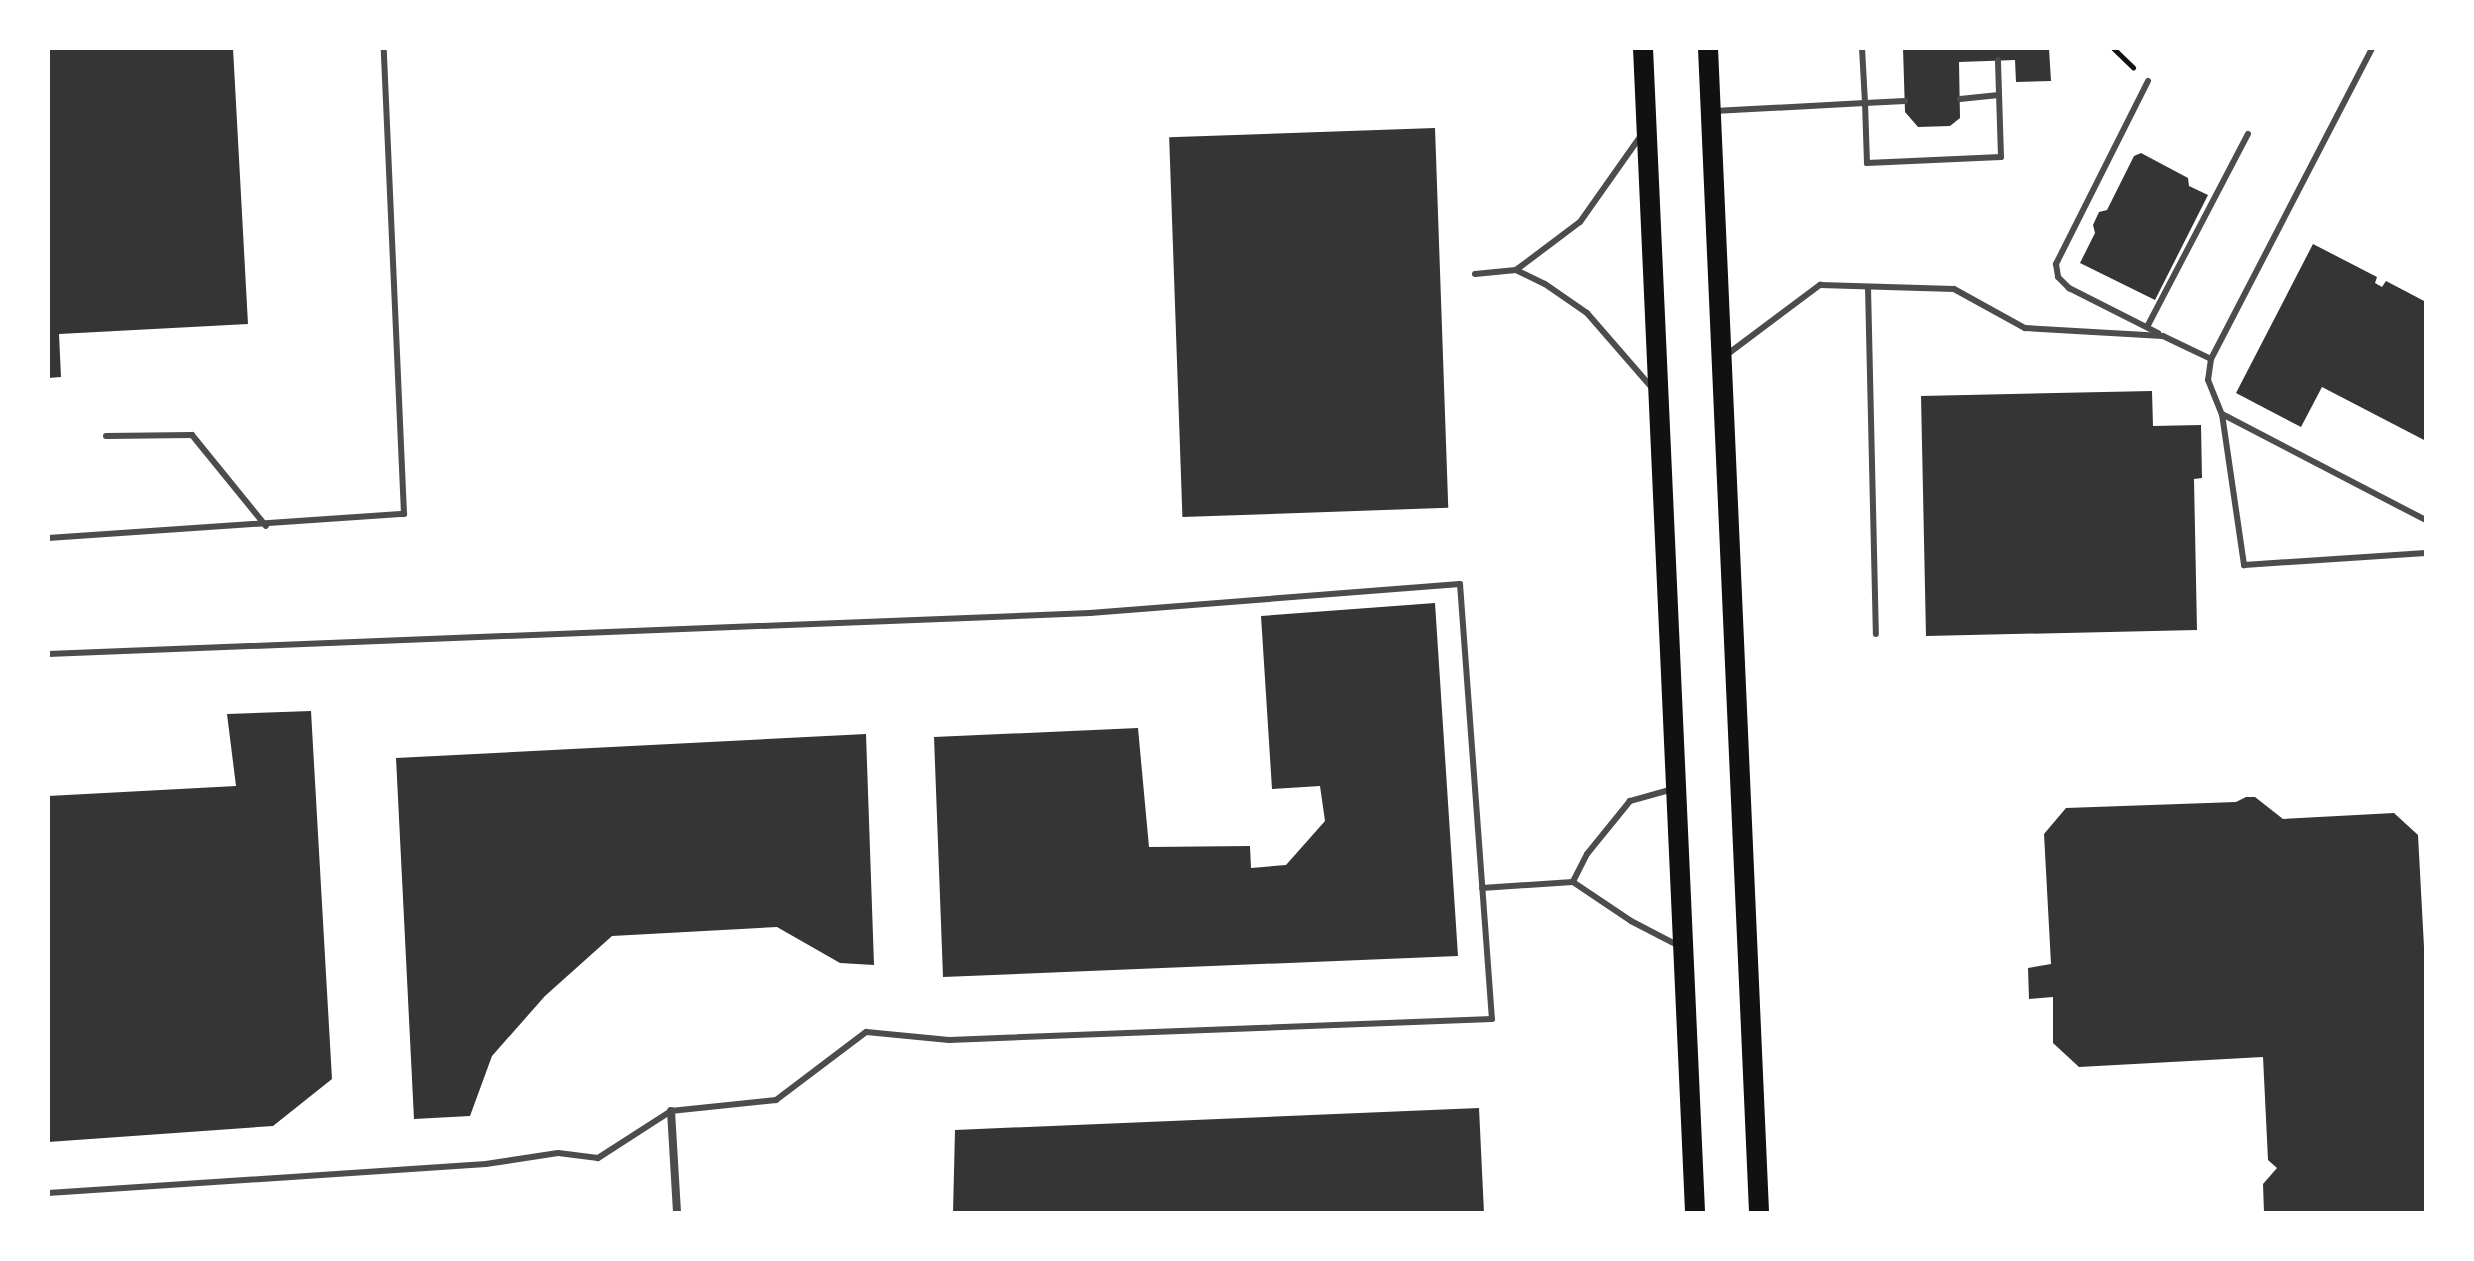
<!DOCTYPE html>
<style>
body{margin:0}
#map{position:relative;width:2474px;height:1261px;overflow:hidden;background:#fff;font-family:Overpass,sans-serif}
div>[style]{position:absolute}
.building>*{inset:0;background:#353535;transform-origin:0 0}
.path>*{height:5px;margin:-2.5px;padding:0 2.5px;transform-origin:2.5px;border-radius:2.5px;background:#111}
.service>*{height:6px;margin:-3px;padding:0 3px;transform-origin:3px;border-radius:3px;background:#4c4c4c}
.minor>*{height:8px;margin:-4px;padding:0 4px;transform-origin:4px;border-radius:4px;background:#4c4c4c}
.primary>*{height:20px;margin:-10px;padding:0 10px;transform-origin:10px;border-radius:10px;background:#111}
span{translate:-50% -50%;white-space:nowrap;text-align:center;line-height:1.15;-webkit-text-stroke:7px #fff;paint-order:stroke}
.frame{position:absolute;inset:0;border:50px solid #fff;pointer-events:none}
</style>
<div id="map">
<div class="building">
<div style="clip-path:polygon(48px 48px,233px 48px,248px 324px,59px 334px,61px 377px,48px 378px)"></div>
<div style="clip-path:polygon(1903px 48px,2049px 48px,2051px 81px,2016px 82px,2015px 60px,1959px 62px,1960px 118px,1950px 126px,1918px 127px,1905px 112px)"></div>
<div style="left:1435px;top:128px;width:380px;height:266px;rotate:88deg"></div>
<div style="clip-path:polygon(2141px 153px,2188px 178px,2189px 186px,2208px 195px,2155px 300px,2080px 263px,2095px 233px,2093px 225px,2099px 212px,2107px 210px,2134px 156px)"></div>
<div style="clip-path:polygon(2313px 244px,2377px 277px,2375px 283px,2382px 287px,2386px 281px,2426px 302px,2426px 441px,2322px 387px,2301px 427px,2236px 393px)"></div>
<div style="clip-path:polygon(2152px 391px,2153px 426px,2201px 425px,2202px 478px,2194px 479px,2197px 630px,1926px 636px,1921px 396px)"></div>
<div style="clip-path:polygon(1435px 603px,1458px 956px,943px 977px,934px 737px,1138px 728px,1149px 847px,1250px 846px,1251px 868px,1286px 865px,1325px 821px,1320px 786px,1272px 789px,1261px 616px)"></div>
<div style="clip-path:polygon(311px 711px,332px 1079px,273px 1126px,48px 1142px,48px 796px,236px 786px,227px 714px)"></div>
<div style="clip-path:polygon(866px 734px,874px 965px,840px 963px,777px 927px,612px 936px,545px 996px,492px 1056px,470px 1116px,414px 1119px,396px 758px)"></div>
<div style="clip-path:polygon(2246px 797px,2255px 797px,2283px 819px,2394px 813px,2418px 835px,2426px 984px,2426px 1213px,2264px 1213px,2263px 1184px,2277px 1168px,2268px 1160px,2263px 1057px,2079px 1067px,2053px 1043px,2053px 997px,2029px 999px,2028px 968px,2051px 964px,2044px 834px,2066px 808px,2236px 802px)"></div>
<div style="clip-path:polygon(1479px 1108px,1484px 1213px,953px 1213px,955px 1130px)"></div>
</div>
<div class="path">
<div style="left:2113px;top:48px;width:28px;rotate:44deg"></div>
</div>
<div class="service">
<div style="left:2148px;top:81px;width:205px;rotate:116.7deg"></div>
<div style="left:2056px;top:264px;width:13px;rotate:81deg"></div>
<div style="left:2058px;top:277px;width:16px;rotate:45deg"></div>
<div style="left:2069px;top:288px;width:100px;rotate:26.8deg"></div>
<div style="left:1960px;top:99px;width:39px;rotate:-6deg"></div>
<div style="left:1905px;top:101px;width:40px;rotate:177.1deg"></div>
<div style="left:1865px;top:103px;width:60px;rotate:88.1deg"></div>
<div style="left:1867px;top:163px;width:134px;rotate:-2.6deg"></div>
<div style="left:2001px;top:157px;width:97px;rotate:-91.8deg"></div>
<div style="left:1714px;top:111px;width:151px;rotate:-3deg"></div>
<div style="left:1865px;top:103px;width:55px;rotate:-93.1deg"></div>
<div style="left:1516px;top:270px;width:32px;rotate:26deg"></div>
<div style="left:1545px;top:284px;width:51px;rotate:34.6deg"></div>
<div style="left:1587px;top:313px;width:101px;rotate:49deg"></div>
<div style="left:1475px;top:274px;width:41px;rotate:-5.6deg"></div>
<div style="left:1516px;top:270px;width:80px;rotate:-36.9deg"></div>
<div style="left:1580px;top:222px;width:104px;rotate:-54.8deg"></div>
<div style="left:1868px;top:287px;width:347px;rotate:88.7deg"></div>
<div style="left:2147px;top:327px;width:218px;rotate:-62.4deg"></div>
<div style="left:1725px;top:356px;width:119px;rotate:-36.8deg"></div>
<div style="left:1820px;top:285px;width:134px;rotate:1.7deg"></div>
<div style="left:1954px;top:289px;width:81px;rotate:28.8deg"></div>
<div style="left:2025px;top:328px;width:138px;rotate:3.3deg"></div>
<div style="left:2163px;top:336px;width:53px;rotate:25.6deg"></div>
<div style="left:2211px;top:359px;width:350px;rotate:-62.6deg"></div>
<div style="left:2211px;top:359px;width:21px;rotate:98deg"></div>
<div style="left:2208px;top:380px;width:37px;rotate:68deg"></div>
<div style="left:2222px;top:414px;width:230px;rotate:27.5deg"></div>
<div style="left:2222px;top:414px;width:153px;rotate:81.7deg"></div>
<div style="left:2244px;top:565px;width:182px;rotate:-3.8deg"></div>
<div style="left:106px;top:436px;width:86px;rotate:-0.7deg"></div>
<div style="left:192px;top:435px;width:117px;rotate:50.9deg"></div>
<div style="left:48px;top:538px;width:357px;rotate:-3.9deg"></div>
<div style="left:404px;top:514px;width:466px;rotate:-92.5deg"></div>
<div style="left:48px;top:654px;width:1043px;rotate:-2.25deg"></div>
<div style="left:1090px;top:613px;width:371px;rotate:-4.5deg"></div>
<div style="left:1460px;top:584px;width:436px;rotate:85.8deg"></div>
<div style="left:1492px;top:1019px;width:543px;rotate:177.79deg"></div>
<div style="left:949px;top:1040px;width:83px;rotate:-174.5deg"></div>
<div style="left:866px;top:1032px;width:113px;rotate:142.9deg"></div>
<div style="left:776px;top:1100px;width:106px;rotate:174deg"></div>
<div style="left:671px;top:1111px;width:87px;rotate:147.2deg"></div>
<div style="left:598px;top:1158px;width:40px;rotate:-172.9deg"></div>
<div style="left:558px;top:1153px;width:73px;rotate:171.3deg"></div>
<div style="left:486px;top:1164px;width:439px;rotate:176.2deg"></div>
<div style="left:1673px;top:789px;width:45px;rotate:164.4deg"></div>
<div style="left:1630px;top:801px;width:68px;rotate:129.1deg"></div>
<div style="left:1587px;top:854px;width:31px;rotate:117deg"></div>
<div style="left:1573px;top:882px;width:70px;rotate:33.9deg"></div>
<div style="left:1631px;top:921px;width:54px;rotate:27.5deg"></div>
<div style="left:1482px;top:888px;width:91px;rotate:-3.8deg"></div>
</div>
<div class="minor">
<div style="left:671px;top:1111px;width:102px;rotate:86.6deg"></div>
</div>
<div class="primary">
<div style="left:1643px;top:48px;width:1166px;rotate:87.44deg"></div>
<div style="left:1708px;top:48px;width:1166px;rotate:87.49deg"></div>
</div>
<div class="frame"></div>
</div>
